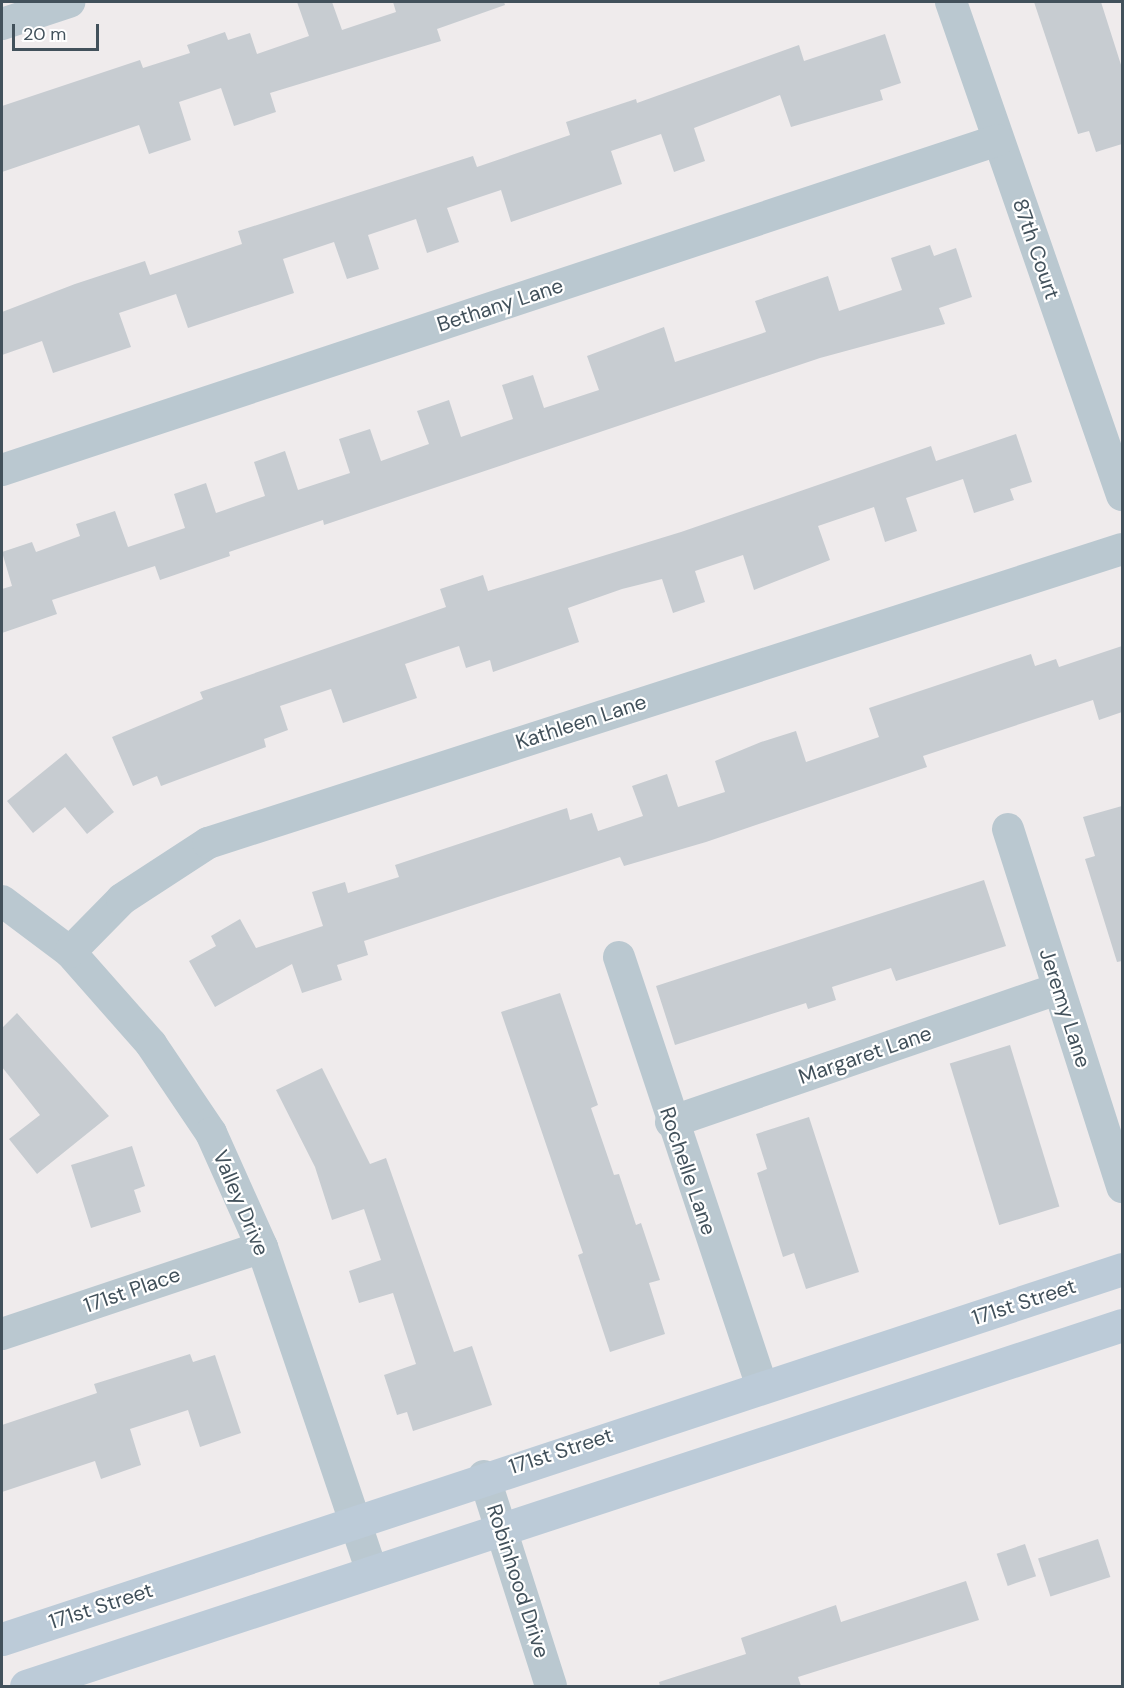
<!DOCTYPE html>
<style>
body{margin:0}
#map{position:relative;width:1124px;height:1688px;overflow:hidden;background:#efebec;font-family:"DM Sans",sans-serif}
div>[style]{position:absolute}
.building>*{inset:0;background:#c7ccd1;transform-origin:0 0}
.street>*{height:32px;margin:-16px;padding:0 16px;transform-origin:16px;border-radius:16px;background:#bac8d0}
.secondary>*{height:33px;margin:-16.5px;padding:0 16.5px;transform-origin:16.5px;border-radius:16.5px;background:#bccbd8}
span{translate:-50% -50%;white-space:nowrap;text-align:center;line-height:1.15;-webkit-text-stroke:4.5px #fff;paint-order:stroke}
.street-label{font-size:21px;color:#42515b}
.frame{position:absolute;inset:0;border:3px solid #42515b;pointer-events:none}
.scale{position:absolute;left:12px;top:24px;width:87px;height:27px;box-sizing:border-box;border:3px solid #42515b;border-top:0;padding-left:8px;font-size:18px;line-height:21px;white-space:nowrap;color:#42515b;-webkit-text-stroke:4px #fff;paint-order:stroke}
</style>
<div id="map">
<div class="building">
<div style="clip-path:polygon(297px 2px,332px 2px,342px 30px,396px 12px,393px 2px,504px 2px,505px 5px,437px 29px,441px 41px,270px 93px,276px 112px,234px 126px,221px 88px,179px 102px,191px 140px,149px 154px,139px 125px,2px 172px,2px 106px,140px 60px,143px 68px,190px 53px,187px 45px,225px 32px,228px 40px,250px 33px,257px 54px,309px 36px)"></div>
<div style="clip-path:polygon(1034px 2px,1101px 2px,1122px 68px,1122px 144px,1096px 152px,1089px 131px,1078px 134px)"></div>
<div style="clip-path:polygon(885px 34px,901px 83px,880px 90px,883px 100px,791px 127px,780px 95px,694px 128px,705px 161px,674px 172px,661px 134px,611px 151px,622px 184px,511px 222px,501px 190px,447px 208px,459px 242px,427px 253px,416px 219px,368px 235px,379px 269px,347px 279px,334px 242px,283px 259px,294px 293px,188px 328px,176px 294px,119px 313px,131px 347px,53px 373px,42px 341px,2px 355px,2px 312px,75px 284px,145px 261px,150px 275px,242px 244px,238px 231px,473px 156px,477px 167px,570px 135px,566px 122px,636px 99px,637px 103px,799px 45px,804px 61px)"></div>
<div style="clip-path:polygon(930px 245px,934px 256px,956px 248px,972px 297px,939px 308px,945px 324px,820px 358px,324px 525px,323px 520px,229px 552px,230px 556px,160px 580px,155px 566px,52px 600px,57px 614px,2px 633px,2px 589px,12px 586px,2px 552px,32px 542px,36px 552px,80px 536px,76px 524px,115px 511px,128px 547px,185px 528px,174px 494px,206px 483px,216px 513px,265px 496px,254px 462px,285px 451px,298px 490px,350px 473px,339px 439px,370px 429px,381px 461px,429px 444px,417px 411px,449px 400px,461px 437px,513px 419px,502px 385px,533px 375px,544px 408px,599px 390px,587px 356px,664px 327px,675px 362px,766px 332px,755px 301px,828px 276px,839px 311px,902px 290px,891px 258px)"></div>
<div style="clip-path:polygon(1016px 434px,1032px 482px,1010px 489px,1014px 500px,974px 513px,963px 479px,906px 498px,917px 531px,885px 542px,874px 507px,818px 526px,830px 560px,754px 590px,743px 555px,695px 571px,705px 602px,673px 613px,662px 579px,622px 589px,568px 608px,579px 642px,493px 672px,490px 660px,466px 668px,459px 646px,405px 664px,417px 698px,343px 723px,331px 689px,280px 706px,288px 730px,264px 739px,266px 747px,161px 786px,157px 776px,133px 786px,112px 737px,203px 699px,200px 692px,446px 607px,440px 589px,483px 575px,488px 591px,681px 532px,931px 446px,936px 461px)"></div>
<div style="clip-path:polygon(1122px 646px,1122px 712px,1099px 720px,1093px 700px,923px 756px,927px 767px,706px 842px,624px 866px,620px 857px,364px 941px,368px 955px,337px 965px,342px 980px,302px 993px,292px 964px,215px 1007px,189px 961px,216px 946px,211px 936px,240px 919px,256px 948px,323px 926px,312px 892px,345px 882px,348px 893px,399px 877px,395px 865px,567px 808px,570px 820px,592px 813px,598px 831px,643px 816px,632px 786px,667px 774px,678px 807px,725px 792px,715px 761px,761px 742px,796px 731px,806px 762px,879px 737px,869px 708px,1031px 654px,1035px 666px,1056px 659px,1059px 667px)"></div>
<div style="clip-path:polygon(66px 753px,114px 812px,87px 834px,65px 807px,33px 833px,7px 801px)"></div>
<div style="clip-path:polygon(1122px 806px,1122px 961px,1117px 962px,1085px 859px,1095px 856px,1083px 817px)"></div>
<div style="clip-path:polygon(984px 880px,1006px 946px,896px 981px,891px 968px,832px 987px,836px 1000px,808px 1009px,806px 1003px,675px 1045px,656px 986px)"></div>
<div style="clip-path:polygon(560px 993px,598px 1105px,591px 1108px,614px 1175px,619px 1174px,636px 1225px,641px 1223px,660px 1280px,649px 1283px,665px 1334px,610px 1352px,578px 1255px,583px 1253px,501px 1012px)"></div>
<div style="clip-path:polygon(17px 1013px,109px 1116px,37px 1174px,9px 1139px,40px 1115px,2px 1067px,2px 1028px)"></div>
<div style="left:1010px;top:1045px;width:169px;height:63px;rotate:73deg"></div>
<div style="clip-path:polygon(322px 1068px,370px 1164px,386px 1158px,454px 1352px,472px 1346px,492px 1405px,413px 1431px,407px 1412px,397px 1415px,384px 1375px,416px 1364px,393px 1293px,359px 1303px,349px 1271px,381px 1260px,364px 1209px,332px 1220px,315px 1167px,276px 1090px)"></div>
<div style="clip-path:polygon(809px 1117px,859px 1272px,806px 1289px,794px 1253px,783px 1257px,773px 1225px,757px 1173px,767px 1169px,756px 1134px)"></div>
<div style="clip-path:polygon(132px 1146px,145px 1186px,134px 1190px,141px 1212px,91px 1228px,71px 1165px)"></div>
<div style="clip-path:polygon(190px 1354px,193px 1362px,215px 1355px,241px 1433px,200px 1447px,188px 1410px,130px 1429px,141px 1465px,101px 1479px,95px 1461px,2px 1492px,2px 1425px,97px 1393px,94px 1384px)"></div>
<div style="left:1098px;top:1539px;width:40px;height:63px;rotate:72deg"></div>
<div style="left:1025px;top:1544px;width:34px;height:30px;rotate:71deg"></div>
<div style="clip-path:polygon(966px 1581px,979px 1620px,798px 1677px,801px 1686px,660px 1686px,659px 1682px,746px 1654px,741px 1638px,836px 1605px,841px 1622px)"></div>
</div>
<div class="street">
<div style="left:951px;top:2px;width:522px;rotate:70.87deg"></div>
<div style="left:2px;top:24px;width:71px;rotate:-18.2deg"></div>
<div style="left:2px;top:470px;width:1049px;rotate:-18.33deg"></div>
<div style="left:1008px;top:829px;width:376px;rotate:72.3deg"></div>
<div style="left:2px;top:901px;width:85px;rotate:36.9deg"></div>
<div style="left:70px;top:952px;width:123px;rotate:48.6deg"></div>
<div style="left:151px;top:1044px;width:107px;rotate:56deg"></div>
<div style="left:211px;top:1133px;width:125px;rotate:65.9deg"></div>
<div style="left:262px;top:1247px;width:343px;rotate:71.3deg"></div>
<div style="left:70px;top:952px;width:74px;rotate:-45.5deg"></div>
<div style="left:122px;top:899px;width:103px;rotate:-33.1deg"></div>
<div style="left:208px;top:843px;width:960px;rotate:-17.83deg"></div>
<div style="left:619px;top:957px;width:450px;rotate:71.6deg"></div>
<div style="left:671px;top:1122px;width:409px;rotate:-19deg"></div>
<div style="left:2px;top:1334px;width:274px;rotate:-18.5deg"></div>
<div style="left:484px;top:1476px;width:220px;rotate:72.3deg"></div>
</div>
<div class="secondary">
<div style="left:2px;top:1639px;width:1180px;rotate:-18.28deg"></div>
<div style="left:26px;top:1686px;width:1154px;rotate:-18.23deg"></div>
</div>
<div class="street-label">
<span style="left:1036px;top:249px;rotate:71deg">87th Court</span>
<span style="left:500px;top:305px;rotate:-18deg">Bethany Lane</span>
<span style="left:581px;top:722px;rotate:-18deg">Kathleen Lane</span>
<span style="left:1065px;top:1008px;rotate:72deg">Jeremy Lane</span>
<span style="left:865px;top:1055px;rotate:-19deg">Margaret Lane</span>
<span style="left:688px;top:1171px;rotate:71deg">Rochelle Lane</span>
<span style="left:241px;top:1203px;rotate:67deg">Valley Drive</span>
<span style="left:132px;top:1290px;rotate:-19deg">171st Place</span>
<span style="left:1024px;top:1302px;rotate:-18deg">171st Street</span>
<span style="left:561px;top:1451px;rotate:-18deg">171st Street</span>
<span style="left:518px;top:1581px;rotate:72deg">Robinhood Drive</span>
<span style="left:101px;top:1606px;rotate:-18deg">171st Street</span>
</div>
<div class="frame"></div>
<div class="scale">20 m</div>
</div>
